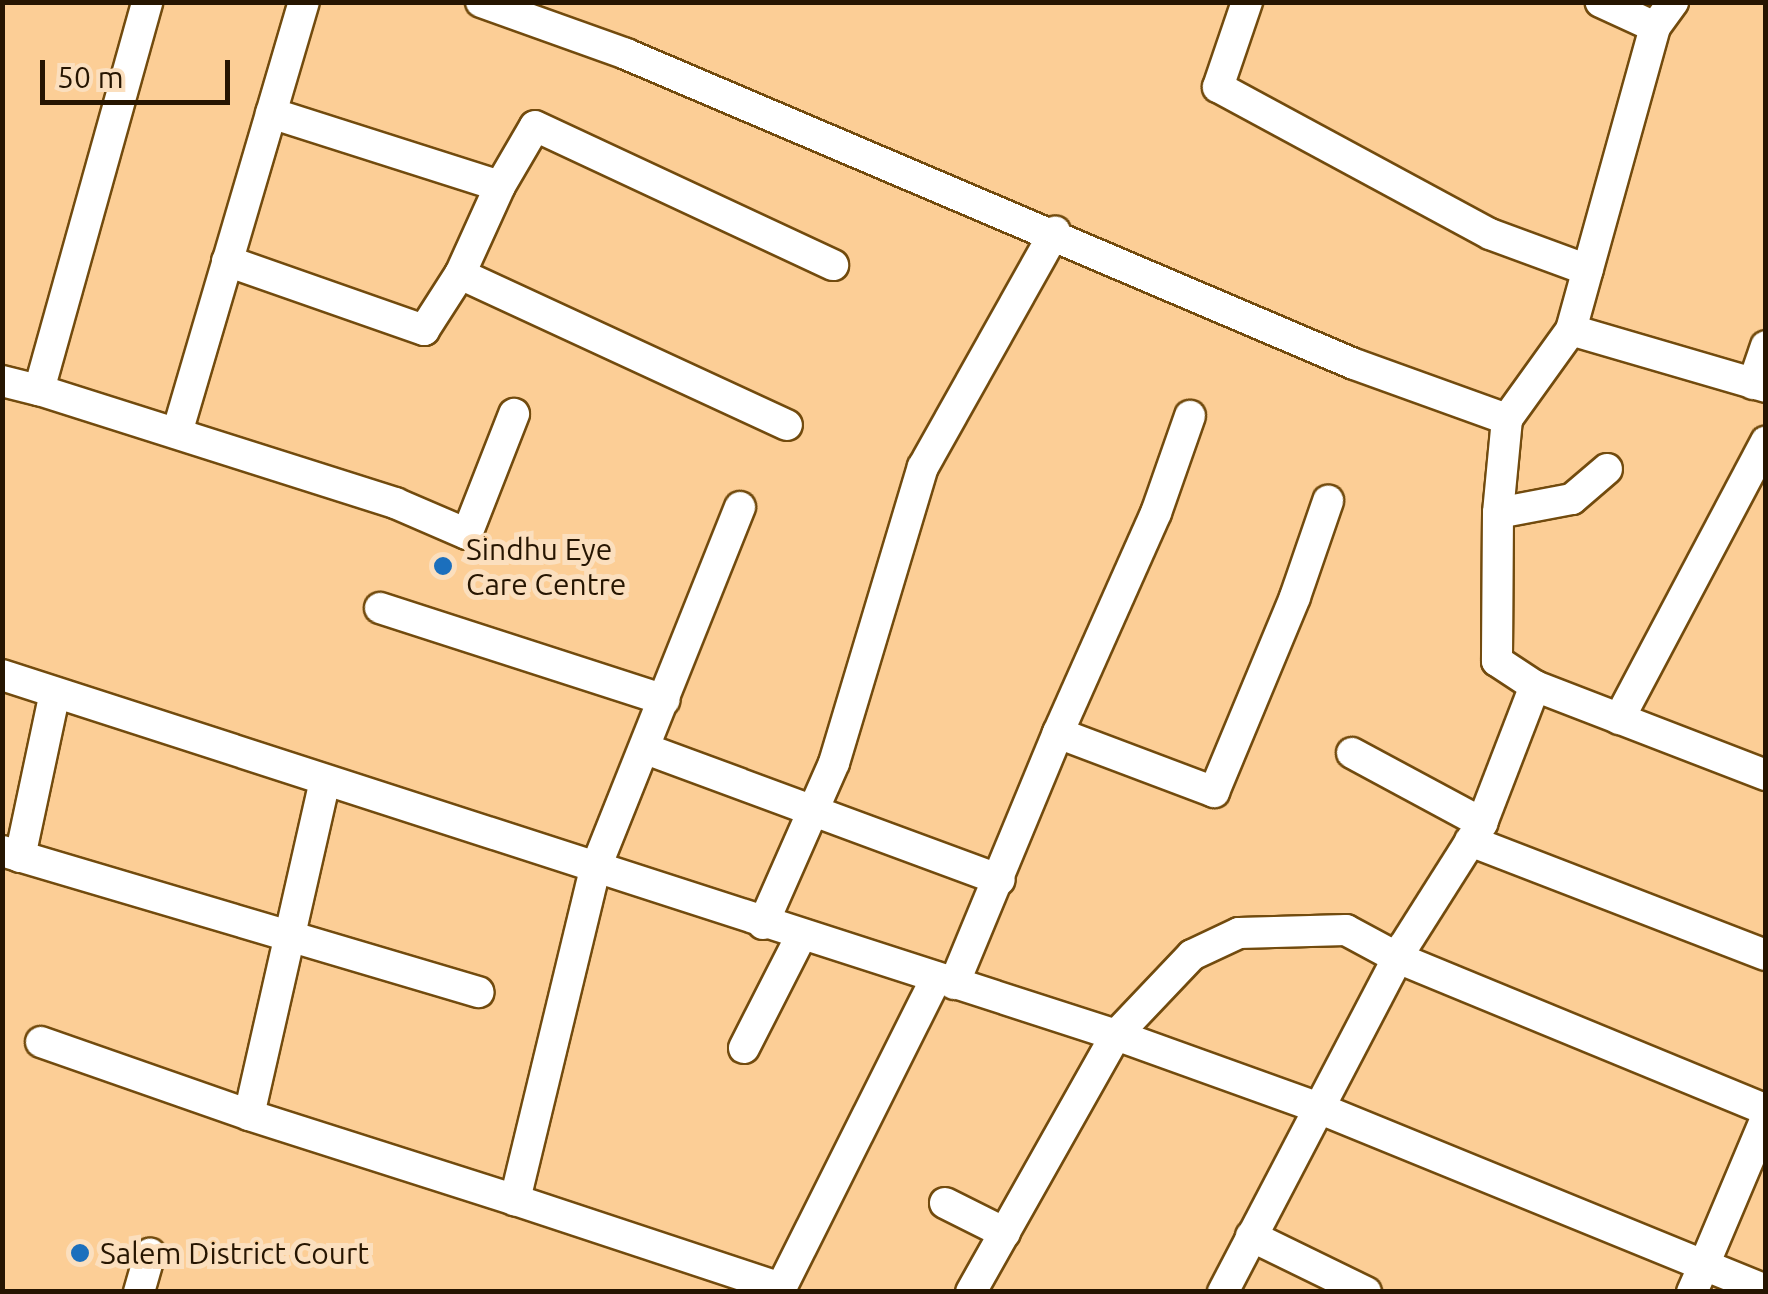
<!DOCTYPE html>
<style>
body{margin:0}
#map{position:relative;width:1768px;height:1294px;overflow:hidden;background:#fcce96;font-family:Ubuntu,sans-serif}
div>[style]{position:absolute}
.roads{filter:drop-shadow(2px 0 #724b0e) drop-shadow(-2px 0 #724b0e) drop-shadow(0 2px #724b0e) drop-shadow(0 -2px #724b0e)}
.minor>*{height:30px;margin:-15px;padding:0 15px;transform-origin:15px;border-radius:15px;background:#fff}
.dots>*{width:28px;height:28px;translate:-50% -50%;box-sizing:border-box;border:5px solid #fbdfbe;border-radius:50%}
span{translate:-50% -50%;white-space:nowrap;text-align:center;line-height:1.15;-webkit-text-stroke:10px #fbdfbe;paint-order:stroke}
.poi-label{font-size:30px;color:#261501}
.left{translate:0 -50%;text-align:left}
.frame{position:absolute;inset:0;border:5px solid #261501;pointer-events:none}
.scale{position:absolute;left:40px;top:60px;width:190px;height:45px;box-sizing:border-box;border:5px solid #261501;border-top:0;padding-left:12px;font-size:30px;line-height:35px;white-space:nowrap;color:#261501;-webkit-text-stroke:8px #fbdfbe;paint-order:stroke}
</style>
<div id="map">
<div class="roads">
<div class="minor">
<div style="left:481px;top:2px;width:154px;rotate:19.7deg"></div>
<div style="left:626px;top:54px;width:791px;rotate:23.07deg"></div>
<div style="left:1354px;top:364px;width:163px;rotate:19.8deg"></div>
<div style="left:1507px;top:419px;width:94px;rotate:95.5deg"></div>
<div style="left:1498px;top:513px;width:148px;rotate:90.4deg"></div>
<div style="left:1497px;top:661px;width:45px;rotate:33.3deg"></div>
<div style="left:1247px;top:2px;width:90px;rotate:108.8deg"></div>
<div style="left:1218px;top:87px;width:309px;rotate:28.4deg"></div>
<div style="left:1490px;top:234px;width:104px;rotate:20.2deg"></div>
<div style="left:1655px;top:27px;width:31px;rotate:-54deg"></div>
<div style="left:271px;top:113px;width:240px;rotate:17.7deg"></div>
<div style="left:500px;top:186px;width:97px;rotate:114.4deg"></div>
<div style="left:460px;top:274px;width:360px;rotate:24.8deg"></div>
<div style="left:500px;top:186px;width:69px;rotate:-59.7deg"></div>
<div style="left:535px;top:126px;width:329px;rotate:25deg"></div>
<div style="left:227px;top:261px;width:209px;rotate:19.3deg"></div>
<div style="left:424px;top:330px;width:67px;rotate:-57.3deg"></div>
<div style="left:1571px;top:330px;width:314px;rotate:-74.5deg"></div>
<div style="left:1655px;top:27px;width:60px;rotate:-155.2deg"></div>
<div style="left:2px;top:381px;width:38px;rotate:14deg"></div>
<div style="left:39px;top:390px;width:403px;rotate:-74.4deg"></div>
<div style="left:1753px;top:384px;width:40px;rotate:-71.1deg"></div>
<div style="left:39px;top:390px;width:374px;rotate:17.6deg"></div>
<div style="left:395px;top:503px;width:78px;rotate:23.3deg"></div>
<div style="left:467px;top:534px;width:129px;rotate:-68.6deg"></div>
<div style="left:1507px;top:419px;width:110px;rotate:-54.3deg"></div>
<div style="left:1571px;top:330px;width:203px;rotate:16.3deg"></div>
<div style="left:177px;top:433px;width:449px;rotate:-73.6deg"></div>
<div style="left:740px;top:507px;width:390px;rotate:111.8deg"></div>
<div style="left:595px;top:869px;width:341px;rotate:103.6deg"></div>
<div style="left:515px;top:1200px;width:280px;rotate:18.3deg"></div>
<div style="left:781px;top:1288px;width:347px;rotate:-63.4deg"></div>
<div style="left:1498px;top:513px;width:75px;rotate:-10.7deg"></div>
<div style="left:1572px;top:499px;width:46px;rotate:-40.6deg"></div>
<div style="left:380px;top:608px;width:299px;rotate:17.9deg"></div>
<div style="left:2px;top:675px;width:1171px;rotate:17.91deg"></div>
<div style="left:1116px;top:1035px;width:110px;rotate:-46.5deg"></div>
<div style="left:1192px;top:955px;width:52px;rotate:-25.1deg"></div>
<div style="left:1239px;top:933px;width:107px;rotate:-1.6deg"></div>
<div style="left:1346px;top:930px;width:59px;rotate:28.3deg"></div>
<div style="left:1398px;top:958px;width:398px;rotate:22.4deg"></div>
<div style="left:1619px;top:719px;width:314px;rotate:-62.1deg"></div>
<div style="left:1058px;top:733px;width:241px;rotate:-66deg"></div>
<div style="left:1156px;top:513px;width:103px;rotate:-70.7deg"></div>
<div style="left:646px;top:749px;width:377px;rotate:20.3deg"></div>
<div style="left:1352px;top:753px;width:148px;rotate:28.3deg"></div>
<div style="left:1470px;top:841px;width:317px;rotate:21.1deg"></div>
<div style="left:2px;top:851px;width:497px;rotate:16.5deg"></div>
<div style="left:20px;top:857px;width:168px;rotate:-78deg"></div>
<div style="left:763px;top:924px;width:176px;rotate:-66.2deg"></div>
<div style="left:834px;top:763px;width:309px;rotate:-73.3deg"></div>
<div style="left:923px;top:467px;width:270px;rotate:-60.7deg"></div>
<div style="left:954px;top:984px;width:272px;rotate:-67.5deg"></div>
<div style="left:1058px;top:733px;width:167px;rotate:20.7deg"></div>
<div style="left:1214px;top:792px;width:211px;rotate:-67.4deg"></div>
<div style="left:1295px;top:597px;width:102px;rotate:-71deg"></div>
<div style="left:41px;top:1042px;width:220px;rotate:19.3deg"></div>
<div style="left:249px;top:1115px;width:343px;rotate:-77.2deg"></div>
<div style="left:744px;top:1048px;width:126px;rotate:-63deg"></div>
<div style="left:249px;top:1115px;width:279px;rotate:17.7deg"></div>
<div style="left:945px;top:1203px;width:67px;rotate:26.6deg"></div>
<div style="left:1251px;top:1236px;width:128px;rotate:26deg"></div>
<div style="left:139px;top:1292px;width:40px;rotate:-74deg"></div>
<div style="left:971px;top:1292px;width:295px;rotate:-60.6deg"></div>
<div style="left:1116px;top:1035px;width:213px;rotate:19.8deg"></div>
<div style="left:1316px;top:1107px;width:419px;rotate:22.2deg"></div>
<div style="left:1704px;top:1265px;width:160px;rotate:-67.1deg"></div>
<div style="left:1223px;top:1292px;width:390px;rotate:-62.4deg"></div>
<div style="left:1404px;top:946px;width:146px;rotate:-57.6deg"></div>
<div style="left:1482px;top:823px;width:147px;rotate:-68.9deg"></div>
<div style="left:1535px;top:686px;width:248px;rotate:21.1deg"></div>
<div style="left:1692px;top:1292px;width:30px;rotate:-66deg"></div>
<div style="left:1704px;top:1265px;width:67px;rotate:22deg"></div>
</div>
</div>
<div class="dots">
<div style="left:443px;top:566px;background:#1b6fbd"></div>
<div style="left:80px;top:1253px;background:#1b6fbd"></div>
</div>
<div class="poi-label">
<span class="left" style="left:466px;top:566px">Sindhu Eye<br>Care Centre</span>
<span class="left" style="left:100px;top:1253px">Salem District Court</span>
</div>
<div class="frame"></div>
<div class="scale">50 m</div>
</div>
